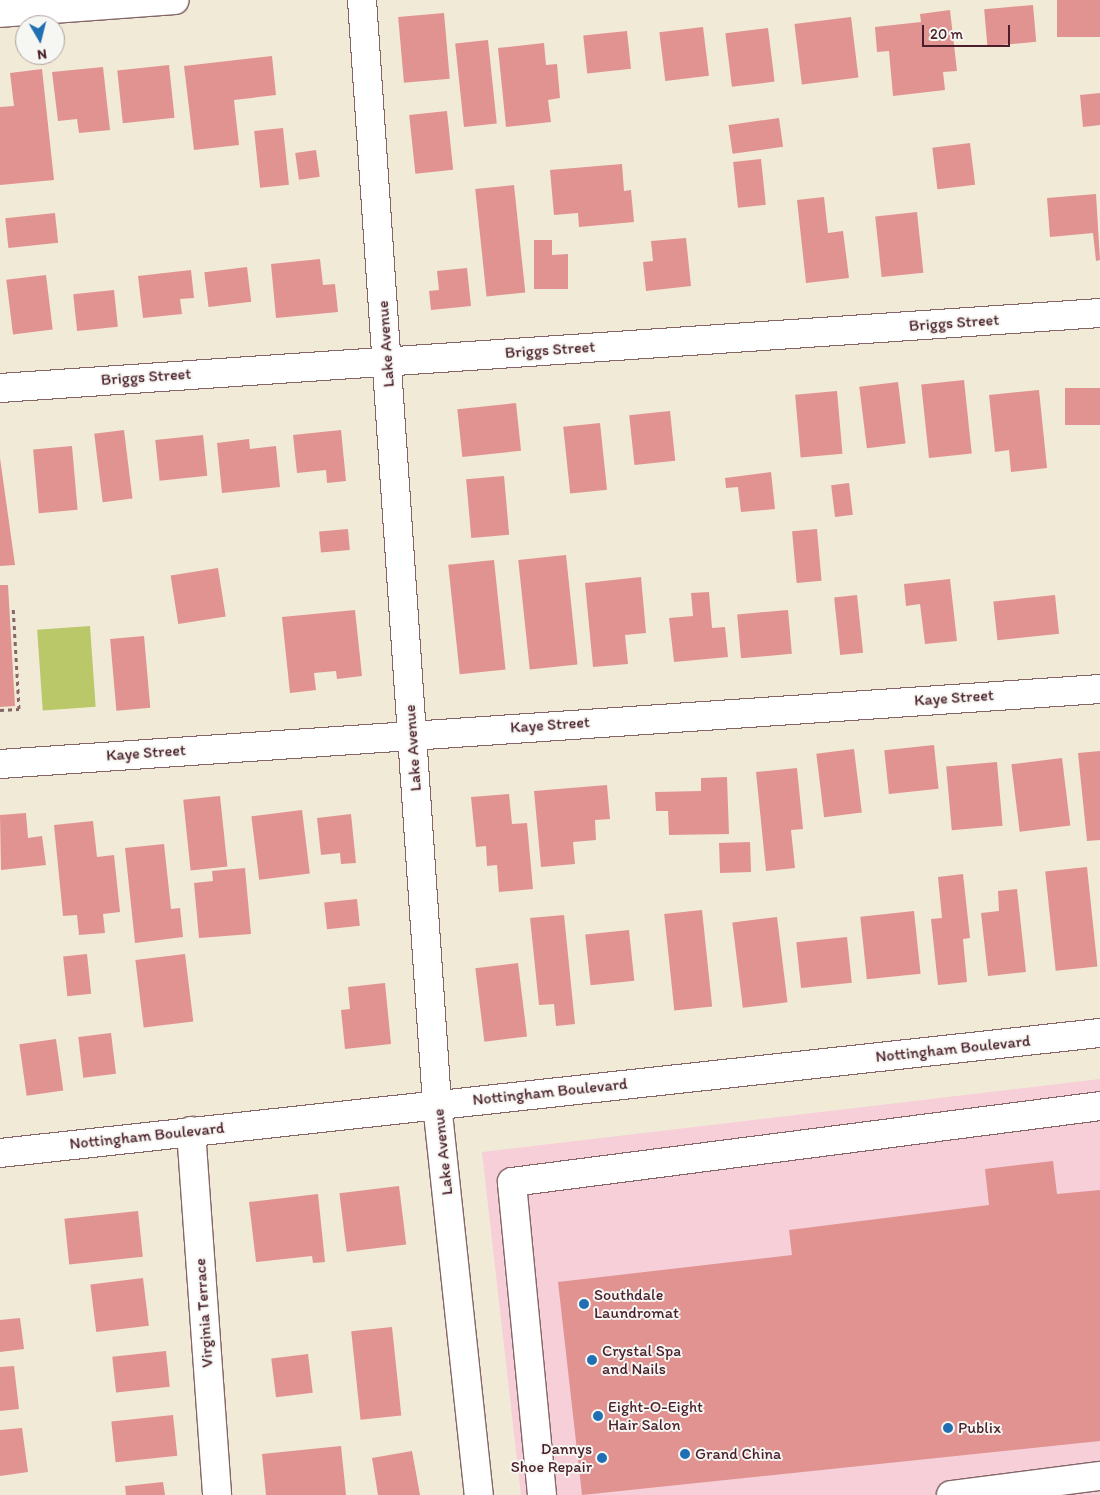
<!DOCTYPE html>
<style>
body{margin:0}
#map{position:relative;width:1100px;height:1495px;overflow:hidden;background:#f1ead6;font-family:Itim,sans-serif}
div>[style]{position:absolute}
.built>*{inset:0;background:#f6cfd8}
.green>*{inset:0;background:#bac86a;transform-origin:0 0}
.building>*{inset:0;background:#e19391;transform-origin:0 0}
.path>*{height:3px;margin-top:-1.5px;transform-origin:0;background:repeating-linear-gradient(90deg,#846667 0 4px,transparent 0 8px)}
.roads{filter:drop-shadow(1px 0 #846667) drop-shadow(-1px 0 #846667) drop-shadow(0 1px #846667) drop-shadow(0 -1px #846667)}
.minor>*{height:28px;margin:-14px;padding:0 14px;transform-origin:14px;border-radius:14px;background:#fff}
.dots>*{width:14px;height:14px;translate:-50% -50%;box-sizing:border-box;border:2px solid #f6f6f2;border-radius:50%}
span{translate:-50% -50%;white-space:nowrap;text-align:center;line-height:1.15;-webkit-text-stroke:4px #f6f6f2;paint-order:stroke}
.street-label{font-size:16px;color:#4a1f2b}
.poi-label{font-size:16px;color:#4a1f2b}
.left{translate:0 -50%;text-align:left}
.right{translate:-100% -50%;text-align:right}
.north{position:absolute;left:15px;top:15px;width:50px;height:50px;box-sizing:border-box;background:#f6f6f2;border:1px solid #b1a0a2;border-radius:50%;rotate:172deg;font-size:14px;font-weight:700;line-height:20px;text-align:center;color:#4a1f2b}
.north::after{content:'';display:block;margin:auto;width:18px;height:22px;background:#1f6fb2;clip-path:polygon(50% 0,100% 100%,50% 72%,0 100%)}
.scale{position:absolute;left:922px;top:25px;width:88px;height:22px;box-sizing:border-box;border:2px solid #4a1f2b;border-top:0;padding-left:6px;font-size:15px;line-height:18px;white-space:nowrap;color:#4a1f2b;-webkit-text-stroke:4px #f6f6f2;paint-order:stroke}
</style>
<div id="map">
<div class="built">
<div style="clip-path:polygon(1100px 1079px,1100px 1495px,521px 1495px,482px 1152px)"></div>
</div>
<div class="green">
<div style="left:90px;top:626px;width:81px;height:53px;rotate:86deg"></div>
</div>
<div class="building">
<div style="left:1100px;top:0;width:37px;height:43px;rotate:90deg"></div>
<div style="left:1033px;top:5px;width:37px;height:49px;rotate:85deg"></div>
<div style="clip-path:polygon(950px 10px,957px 71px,943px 72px,945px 90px,893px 96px,889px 51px,877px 52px,875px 27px,921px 22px,920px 14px)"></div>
<div style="left:444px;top:13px;width:66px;height:46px;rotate:85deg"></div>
<div style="left:851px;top:17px;width:61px;height:57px;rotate:83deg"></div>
<div style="left:703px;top:27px;width:49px;height:44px;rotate:83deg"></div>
<div style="left:768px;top:28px;width:54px;height:43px;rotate:83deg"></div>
<div style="left:627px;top:31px;width:38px;height:44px;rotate:84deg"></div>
<div style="left:488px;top:40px;width:84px;height:33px;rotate:84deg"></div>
<div style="clip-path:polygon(544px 43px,546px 65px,557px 64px,560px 98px,548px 100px,551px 122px,506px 127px,498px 48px)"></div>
<div style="clip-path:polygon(272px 56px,276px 95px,234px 100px,239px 145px,194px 150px,184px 66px)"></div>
<div style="left:169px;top:65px;width:53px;height:52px;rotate:84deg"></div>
<div style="clip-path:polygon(103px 67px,110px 130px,79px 133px,77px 119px,58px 121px,52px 72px)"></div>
<div style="clip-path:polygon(42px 69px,54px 180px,0 185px,0 107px,14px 106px,10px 73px)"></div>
<div style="clip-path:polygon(1100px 93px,1100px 125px,1083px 127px,1080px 95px)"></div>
<div style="left:447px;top:111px;width:59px;height:38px;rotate:84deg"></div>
<div style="left:779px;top:118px;width:29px;height:51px;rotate:82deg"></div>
<div style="left:283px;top:128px;width:57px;height:29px;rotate:84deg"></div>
<div style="left:970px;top:143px;width:42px;height:38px;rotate:83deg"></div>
<div style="left:316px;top:150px;width:27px;height:21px;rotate:82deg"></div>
<div style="left:761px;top:159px;width:46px;height:28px;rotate:84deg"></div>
<div style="clip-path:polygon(622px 164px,624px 191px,631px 190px,634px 222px,579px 227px,578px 213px,554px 215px,550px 170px)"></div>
<div style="left:514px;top:185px;width:108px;height:39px;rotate:84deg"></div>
<div style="clip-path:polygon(1096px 194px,1100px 260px,1096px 261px,1093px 233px,1050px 237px,1047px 198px)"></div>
<div style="clip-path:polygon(824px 197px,828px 233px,843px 231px,849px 278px,806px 283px,797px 200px)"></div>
<div style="left:917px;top:212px;width:61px;height:42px;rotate:84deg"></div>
<div style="left:55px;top:213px;width:30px;height:50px;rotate:84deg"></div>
<div style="clip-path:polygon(686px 238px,691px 286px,646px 291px,643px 262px,653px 261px,651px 241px)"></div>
<div style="clip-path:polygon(534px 240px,552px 240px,552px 255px,568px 254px,568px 289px,534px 289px)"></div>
<div style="clip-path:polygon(320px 259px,323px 285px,335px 284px,338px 312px,276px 318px,271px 264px)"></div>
<div style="left:247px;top:267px;width:35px;height:43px;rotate:83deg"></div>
<div style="clip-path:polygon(467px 268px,471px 306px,431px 310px,429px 291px,439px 290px,437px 271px)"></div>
<div style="clip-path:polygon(191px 270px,194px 298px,180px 299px,182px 314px,143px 318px,138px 276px)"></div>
<div style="left:46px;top:275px;width:55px;height:40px;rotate:83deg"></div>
<div style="left:114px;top:290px;width:37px;height:41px;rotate:84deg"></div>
<div style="left:964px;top:380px;width:74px;height:43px;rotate:84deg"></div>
<div style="left:898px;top:382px;width:62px;height:39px;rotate:83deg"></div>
<div style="left:1100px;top:388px;width:37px;height:35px;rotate:90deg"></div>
<div style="clip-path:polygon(1039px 390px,1047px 468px,1011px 472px,1009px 450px,995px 452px,989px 395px)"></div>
<div style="left:837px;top:391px;width:63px;height:42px;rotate:85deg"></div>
<div style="left:516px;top:403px;width:48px;height:59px;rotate:84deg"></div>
<div style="left:670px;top:411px;width:50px;height:41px;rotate:84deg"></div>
<div style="left:600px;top:423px;width:67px;height:37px;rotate:84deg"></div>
<div style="left:124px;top:430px;width:69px;height:30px;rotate:83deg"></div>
<div style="clip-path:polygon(341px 430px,346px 481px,327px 483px,326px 470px,297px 473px,293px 435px)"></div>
<div style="left:203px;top:435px;width:41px;height:48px;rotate:84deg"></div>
<div style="clip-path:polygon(249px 439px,250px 449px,276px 446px,280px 487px,222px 493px,217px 443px)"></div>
<div style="left:72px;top:446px;width:64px;height:39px;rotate:85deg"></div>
<div style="clip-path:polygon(0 458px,15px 565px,0 566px)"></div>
<div style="clip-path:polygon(771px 472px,775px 509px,741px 512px,738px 487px,726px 488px,725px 478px)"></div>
<div style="left:504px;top:476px;width:59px;height:38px;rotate:85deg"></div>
<div style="left:849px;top:483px;width:32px;height:18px;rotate:83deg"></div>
<div style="left:348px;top:529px;width:21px;height:29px;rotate:85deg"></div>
<div style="left:817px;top:529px;width:52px;height:25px;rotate:85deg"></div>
<div style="left:566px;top:555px;width:110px;height:48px;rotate:84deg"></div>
<div style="left:494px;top:560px;width:110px;height:46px;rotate:84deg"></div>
<div style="left:218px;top:568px;width:49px;height:48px;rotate:81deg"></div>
<div style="clip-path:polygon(641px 577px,646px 633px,625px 635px,628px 664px,593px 667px,585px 583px)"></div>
<div style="clip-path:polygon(950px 579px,957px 641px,925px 644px,920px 604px,906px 606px,904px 584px)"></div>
<div style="clip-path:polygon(0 585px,8px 585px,15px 706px,0 707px)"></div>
<div style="clip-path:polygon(709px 592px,712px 628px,725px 627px,728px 657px,674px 662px,669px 618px,693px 616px,691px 593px)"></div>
<div style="left:857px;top:595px;width:58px;height:23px;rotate:84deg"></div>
<div style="left:1055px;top:595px;width:39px;height:62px;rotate:84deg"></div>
<div style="clip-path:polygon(355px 610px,362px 676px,337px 679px,336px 671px,314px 673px,316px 690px,290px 693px,282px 617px)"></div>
<div style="left:788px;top:610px;width:44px;height:51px;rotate:85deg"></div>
<div style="left:144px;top:636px;width:72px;height:34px;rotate:85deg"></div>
<div style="left:934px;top:745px;width:44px;height:50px;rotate:84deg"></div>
<div style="left:854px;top:749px;width:64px;height:38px;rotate:83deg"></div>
<div style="clip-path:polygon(1100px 751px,1100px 840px,1087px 841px,1078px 753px)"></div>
<div style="left:1062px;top:758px;width:68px;height:51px;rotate:83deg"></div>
<div style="left:997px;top:762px;width:64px;height:51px;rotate:85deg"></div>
<div style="clip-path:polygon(797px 768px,803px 829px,791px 830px,795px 868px,766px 871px,756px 772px)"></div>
<div style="clip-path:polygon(727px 777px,729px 834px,669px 835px,668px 811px,656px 811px,655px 792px,701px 791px,701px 778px)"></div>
<div style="clip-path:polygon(607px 785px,610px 819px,595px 820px,596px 840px,573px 842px,575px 864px,541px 867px,534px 791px)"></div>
<div style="clip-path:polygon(509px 794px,512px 824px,527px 823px,533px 889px,499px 892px,497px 865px,487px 866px,486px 846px,476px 847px,471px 797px)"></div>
<div style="left:220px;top:796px;width:71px;height:37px;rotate:84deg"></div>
<div style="left:302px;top:810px;width:64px;height:51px;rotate:83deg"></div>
<div style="clip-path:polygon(26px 813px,28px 838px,42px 836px,46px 865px,1px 870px,0 815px)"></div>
<div style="clip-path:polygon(351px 814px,356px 863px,341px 864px,340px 853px,321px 855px,317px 818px)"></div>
<div style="clip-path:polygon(93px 821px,97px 857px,114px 855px,120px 912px,103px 914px,105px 933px,79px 935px,77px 915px,63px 916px,54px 825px)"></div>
<div style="left:750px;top:842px;width:30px;height:31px;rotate:88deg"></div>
<div style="clip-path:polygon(164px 844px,171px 909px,180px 908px,183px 937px,135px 943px,125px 848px)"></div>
<div style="left:1087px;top:867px;width:100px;height:42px;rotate:84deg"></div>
<div style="clip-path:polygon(245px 868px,251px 934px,199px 938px,194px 883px,213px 881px,212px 871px)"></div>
<div style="clip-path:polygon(963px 874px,970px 938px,963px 939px,967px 982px,938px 985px,931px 919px,942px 918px,938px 877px)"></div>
<div style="clip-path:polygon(1017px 889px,1026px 972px,988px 976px,981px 913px,999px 911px,998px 891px)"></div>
<div style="left:357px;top:899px;width:27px;height:33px;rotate:84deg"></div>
<div style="left:702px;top:910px;width:97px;height:38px;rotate:84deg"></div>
<div style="left:914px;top:911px;width:63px;height:54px;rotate:84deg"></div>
<div style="clip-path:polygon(564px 915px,575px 1024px,556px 1026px,554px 1004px,539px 1005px,530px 918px)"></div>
<div style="left:777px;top:917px;width:86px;height:45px;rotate:83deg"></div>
<div style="left:629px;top:930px;width:51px;height:44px;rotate:84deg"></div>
<div style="left:847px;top:937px;width:46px;height:51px;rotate:84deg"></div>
<div style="left:87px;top:954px;width:40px;height:24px;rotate:84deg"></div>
<div style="left:185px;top:954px;width:68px;height:50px;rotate:83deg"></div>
<div style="left:518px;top:963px;width:74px;height:43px;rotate:83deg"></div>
<div style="clip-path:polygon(385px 983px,391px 1044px,345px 1049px,341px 1010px,350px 1009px,348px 987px)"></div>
<div style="left:111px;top:1033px;width:41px;height:33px;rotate:83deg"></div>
<div style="left:56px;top:1039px;width:52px;height:37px;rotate:82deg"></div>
<div style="clip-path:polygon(1053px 1161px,1057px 1194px,1100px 1190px,1100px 1441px,582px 1495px,558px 1282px,792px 1255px,789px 1230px,989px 1205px,985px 1169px)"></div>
<div style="left:399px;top:1186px;width:59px;height:60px;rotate:83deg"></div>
<div style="clip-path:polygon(318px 1194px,325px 1262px,313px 1263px,312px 1256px,256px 1262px,249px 1202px)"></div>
<div style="left:138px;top:1211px;width:46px;height:74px;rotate:84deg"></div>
<div style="left:143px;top:1278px;width:48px;height:53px;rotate:83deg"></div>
<div style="clip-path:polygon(20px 1318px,24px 1349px,0 1352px,0 1320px)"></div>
<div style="left:392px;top:1327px;width:89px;height:41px;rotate:84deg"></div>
<div style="left:166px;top:1351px;width:36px;height:54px;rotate:84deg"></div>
<div style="left:308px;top:1354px;width:39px;height:37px;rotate:83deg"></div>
<div style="clip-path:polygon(14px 1366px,19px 1409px,0 1411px,0 1367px)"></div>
<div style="left:173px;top:1415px;width:41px;height:62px;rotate:84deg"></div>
<div style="clip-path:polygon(22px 1428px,28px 1472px,0 1476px,0 1430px)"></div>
<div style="clip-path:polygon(341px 1446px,346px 1495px,266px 1495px,262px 1454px)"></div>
<div style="clip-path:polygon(412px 1451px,420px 1495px,378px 1495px,372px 1458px)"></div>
<div style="clip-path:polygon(163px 1482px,165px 1495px,126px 1495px,125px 1486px)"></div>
</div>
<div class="path">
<div style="left:0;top:710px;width:19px;rotate:-3deg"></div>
<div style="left:19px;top:709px;width:103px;rotate:-93.3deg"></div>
</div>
<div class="roads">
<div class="minor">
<div style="left:362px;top:0;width:1107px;rotate:86.11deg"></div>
<div style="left:437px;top:1104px;width:393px;rotate:83.9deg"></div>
<div style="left:0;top:13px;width:175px;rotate:-4.2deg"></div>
<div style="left:0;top:388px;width:1103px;rotate:-3.9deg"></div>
<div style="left:0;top:764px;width:1103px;rotate:-3.9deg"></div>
<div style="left:191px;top:1131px;width:365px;rotate:85.9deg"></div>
<div style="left:0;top:1153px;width:1107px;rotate:-6.23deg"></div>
<div style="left:542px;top:1495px;width:314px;rotate:-95.5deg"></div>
<div style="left:512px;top:1182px;width:593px;rotate:-7.36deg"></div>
<div style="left:951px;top:1495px;width:150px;rotate:-7.3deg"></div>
</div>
</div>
<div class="dots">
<div style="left:584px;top:1304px;background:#1f6fb2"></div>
<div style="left:592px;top:1360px;background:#1f6fb2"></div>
<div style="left:598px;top:1416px;background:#1f6fb2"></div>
<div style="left:948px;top:1428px;background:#1f6fb2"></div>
<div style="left:685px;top:1454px;background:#1f6fb2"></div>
<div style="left:602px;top:1458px;background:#1f6fb2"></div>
</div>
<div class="street-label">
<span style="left:954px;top:323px;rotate:-4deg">Briggs Street</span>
<span style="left:386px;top:344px;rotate:-94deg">Lake Avenue</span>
<span style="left:550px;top:350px;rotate:-4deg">Briggs Street</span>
<span style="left:146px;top:377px;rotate:-4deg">Briggs Street</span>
<span style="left:954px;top:698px;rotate:-4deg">Kaye Street</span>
<span style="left:550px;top:725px;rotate:-4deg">Kaye Street</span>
<span style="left:413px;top:748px;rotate:-94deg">Lake Avenue</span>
<span style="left:146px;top:753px;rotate:-4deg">Kaye Street</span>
<span style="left:953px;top:1049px;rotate:-6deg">Nottingham Boulevard</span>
<span style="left:550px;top:1092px;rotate:-6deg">Nottingham Boulevard</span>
<span style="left:147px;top:1136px;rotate:-6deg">Nottingham Boulevard</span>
<span style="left:443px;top:1152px;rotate:-96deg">Lake Avenue</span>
<span style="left:204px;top:1313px;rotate:-94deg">Virginia Terrace</span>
</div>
<div class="poi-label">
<span class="left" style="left:594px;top:1304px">Southdale<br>Laundromat</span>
<span class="left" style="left:602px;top:1360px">Crystal Spa<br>and Nails</span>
<span class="left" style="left:608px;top:1416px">Eight-O-Eight<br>Hair Salon</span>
<span class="left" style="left:958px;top:1428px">Publix</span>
<span class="right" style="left:592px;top:1458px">Dannys<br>Shoe Repair</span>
<span class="left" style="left:695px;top:1454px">Grand China</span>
</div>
<div class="north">N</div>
<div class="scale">20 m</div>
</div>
